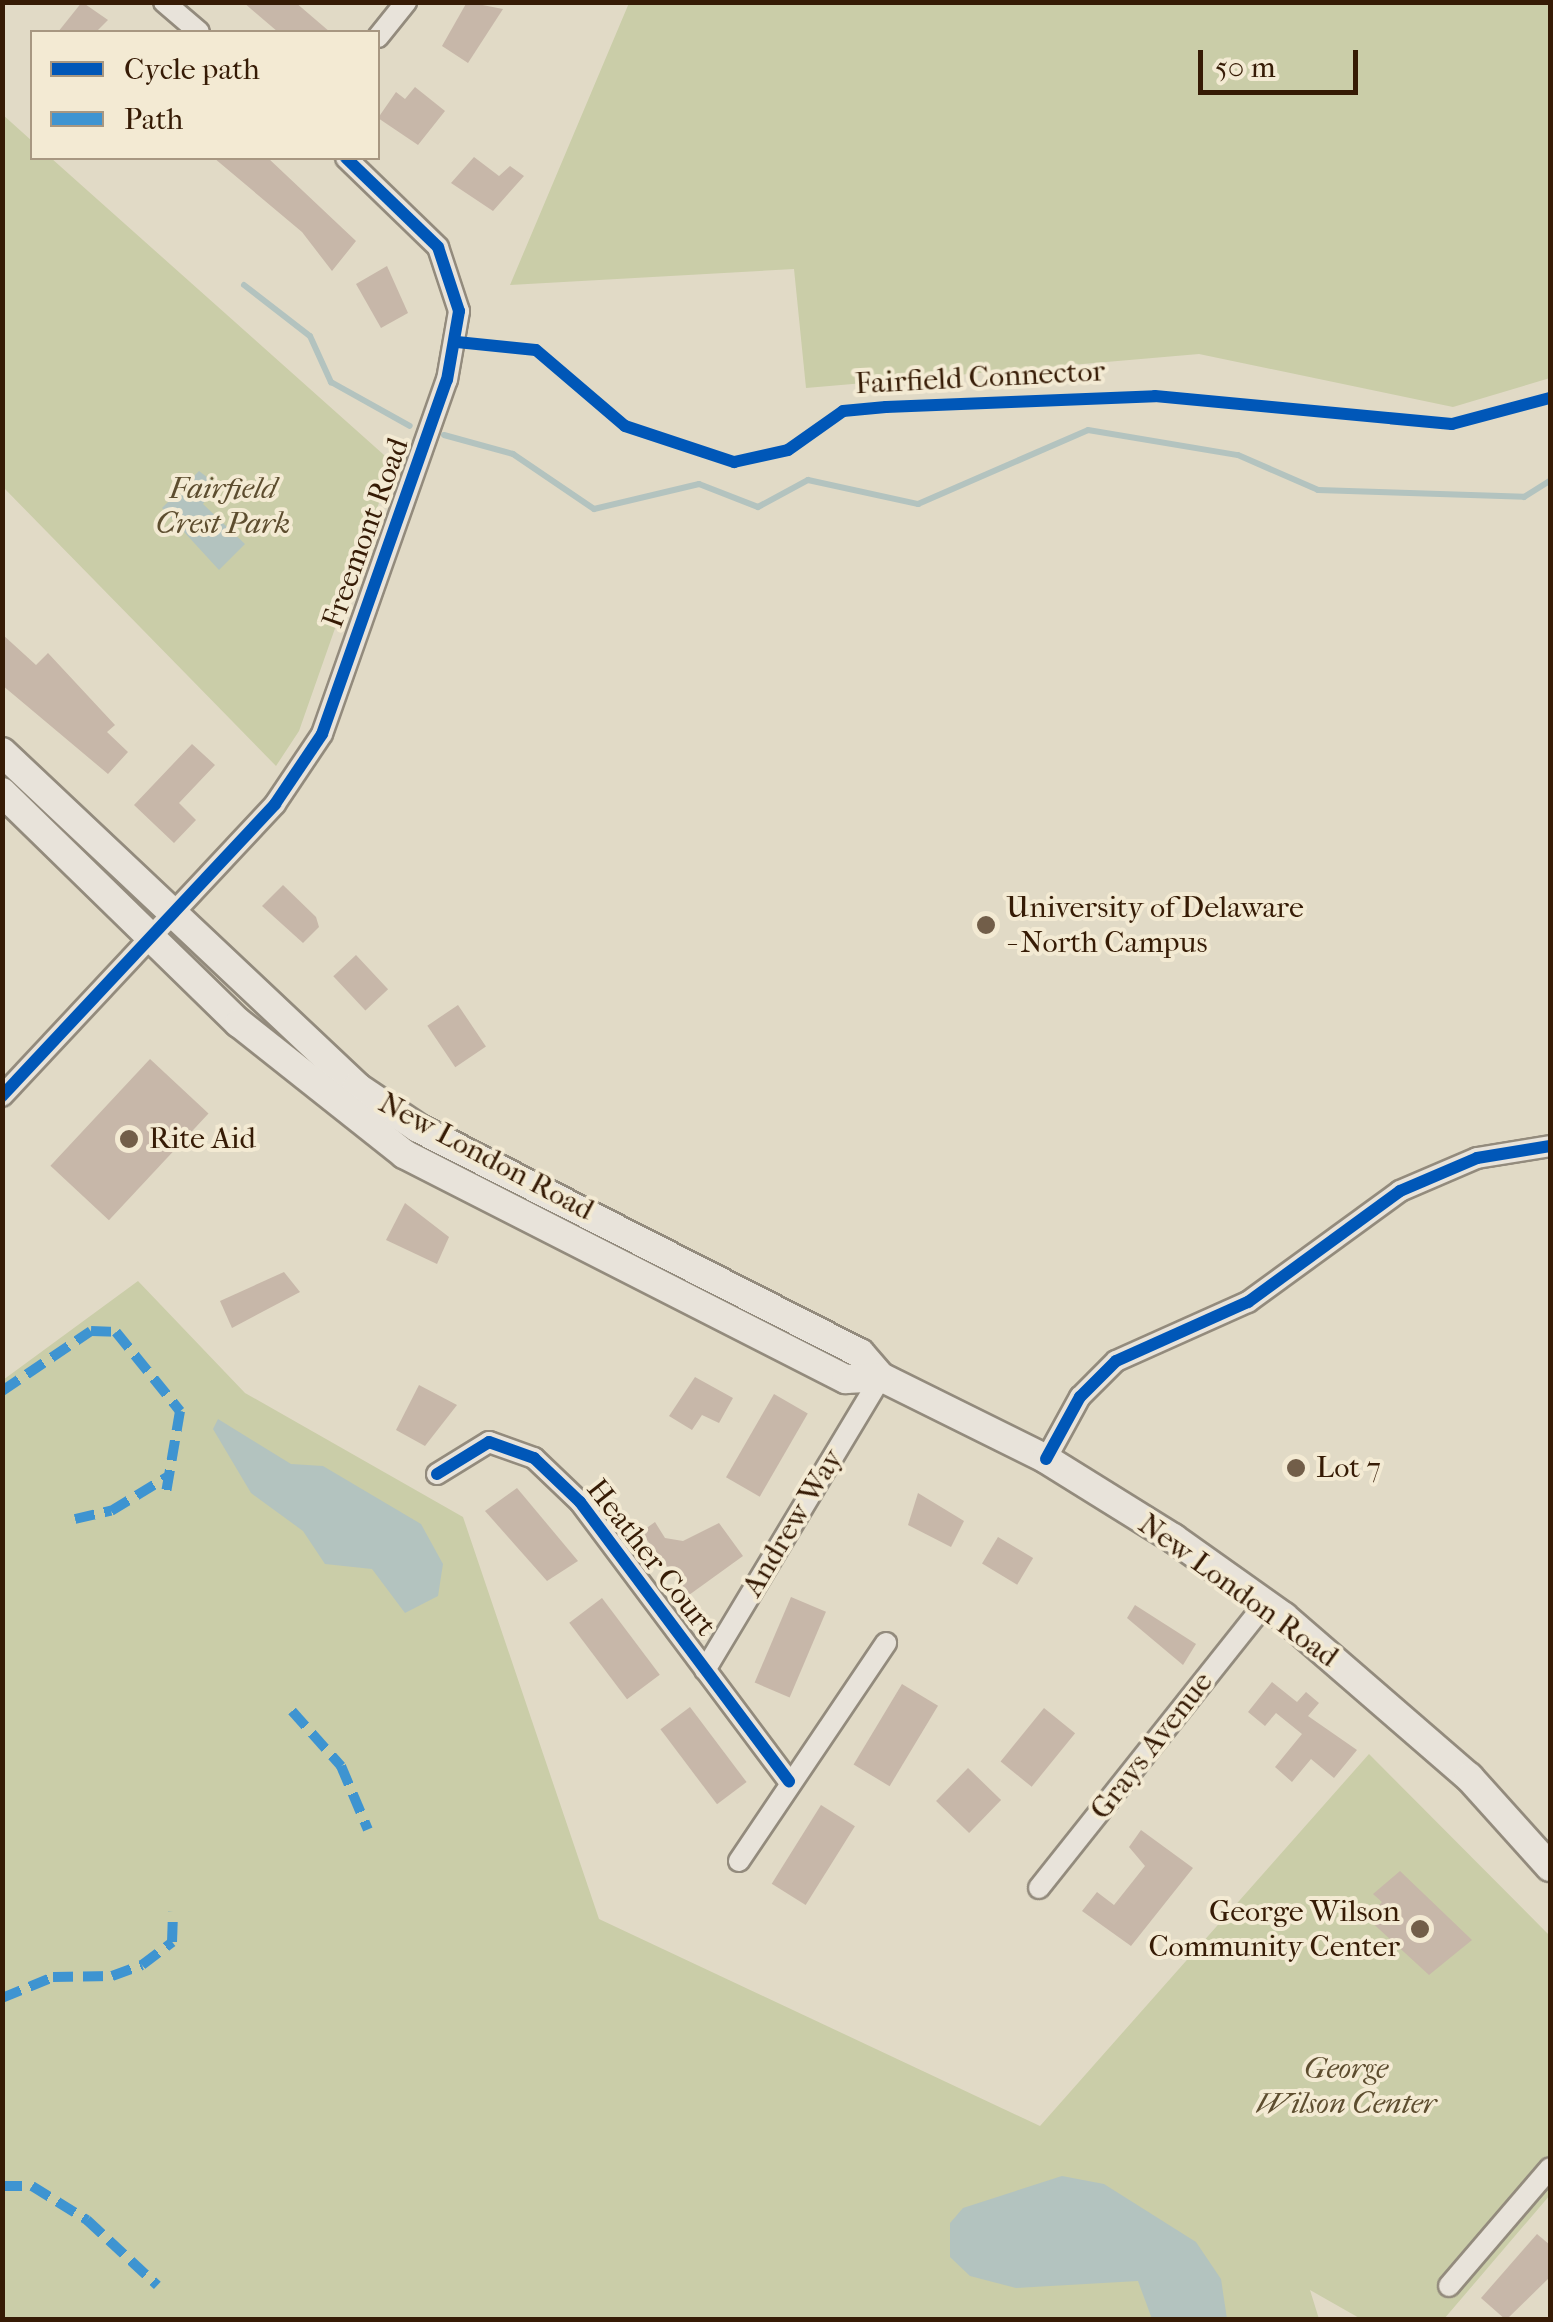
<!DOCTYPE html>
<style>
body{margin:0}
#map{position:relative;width:1553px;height:2322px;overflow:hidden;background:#e1dac6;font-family:"IM FELL French Canon",serif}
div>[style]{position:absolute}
.green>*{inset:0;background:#cacda8}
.water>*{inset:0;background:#b3c3bf}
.stream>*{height:6px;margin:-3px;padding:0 3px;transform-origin:3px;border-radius:3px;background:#b3c3bf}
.building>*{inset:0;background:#c7b7a9;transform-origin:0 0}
.roads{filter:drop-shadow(2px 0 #938b7d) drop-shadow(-2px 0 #938b7d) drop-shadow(0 2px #938b7d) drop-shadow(0 -2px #938b7d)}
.minor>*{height:20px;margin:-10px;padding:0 10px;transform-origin:10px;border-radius:10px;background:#e8e3da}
.secondary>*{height:28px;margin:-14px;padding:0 14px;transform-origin:14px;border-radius:14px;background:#e8e3da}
.quiet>*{height:10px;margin-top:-5px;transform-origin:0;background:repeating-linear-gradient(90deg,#3e94d1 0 20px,transparent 0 30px)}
.cycleway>*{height:12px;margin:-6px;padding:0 6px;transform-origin:6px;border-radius:6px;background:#0057b8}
.dots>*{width:28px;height:28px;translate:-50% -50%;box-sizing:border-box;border:5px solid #f3ead3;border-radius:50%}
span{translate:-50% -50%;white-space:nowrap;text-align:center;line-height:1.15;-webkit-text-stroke:8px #f3ead3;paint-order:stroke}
.street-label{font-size:30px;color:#361b05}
.park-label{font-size:30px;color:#5d4d2f;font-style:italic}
.poi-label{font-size:30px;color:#361b05}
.left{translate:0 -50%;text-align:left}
.right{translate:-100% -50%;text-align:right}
.frame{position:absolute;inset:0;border:5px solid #361b05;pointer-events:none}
.legend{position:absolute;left:30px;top:30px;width:350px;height:130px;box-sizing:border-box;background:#f3ead3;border:2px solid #a79781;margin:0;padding:12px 18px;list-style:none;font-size:30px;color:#361b05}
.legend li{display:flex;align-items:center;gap:20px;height:50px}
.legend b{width:50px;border:2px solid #a79781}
.scale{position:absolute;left:1198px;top:50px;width:160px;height:45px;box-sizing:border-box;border:5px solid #361b05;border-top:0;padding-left:12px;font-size:30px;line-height:35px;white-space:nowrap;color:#361b05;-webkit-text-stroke:8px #f3ead3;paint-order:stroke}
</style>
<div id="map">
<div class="green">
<div style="clip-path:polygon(629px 3px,1550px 3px,1550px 378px,1453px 407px,1199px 354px,806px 388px,794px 269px,510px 285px)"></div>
<div style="clip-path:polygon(2px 114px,32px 141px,32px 158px,51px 158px,393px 463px,299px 731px,276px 766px,3px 487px)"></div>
<div style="clip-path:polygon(138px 1281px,245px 1393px,463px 1517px,599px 1919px,1040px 2126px,1369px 1754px,1550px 1936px,1550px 2195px,1444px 2319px,1361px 2319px,1310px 2290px,1319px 2319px,3px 2319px,3px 1380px)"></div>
</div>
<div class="water">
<div style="clip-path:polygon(199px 471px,216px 484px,203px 504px,245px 544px,219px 570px,162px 508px)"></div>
<div style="clip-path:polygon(218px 1419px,291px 1464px,323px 1466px,421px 1524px,443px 1564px,438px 1596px,405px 1613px,372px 1569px,325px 1564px,303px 1531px,251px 1493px,213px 1429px)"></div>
<div style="clip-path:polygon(1062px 2176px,1104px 2184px,1196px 2242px,1221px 2279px,1227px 2319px,1152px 2319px,1138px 2281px,1016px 2288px,970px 2276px,950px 2257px,950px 2223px,963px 2208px)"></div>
</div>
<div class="stream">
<div style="left:244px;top:285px;width:83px;rotate:37.7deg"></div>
<div style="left:310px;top:336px;width:51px;rotate:65.5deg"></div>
<div style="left:331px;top:382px;width:90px;rotate:29.1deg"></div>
<div style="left:444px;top:435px;width:72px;rotate:15.4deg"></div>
<div style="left:513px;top:454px;width:98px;rotate:34.2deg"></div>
<div style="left:594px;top:509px;width:108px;rotate:-13.4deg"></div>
<div style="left:699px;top:484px;width:63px;rotate:21.3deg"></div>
<div style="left:758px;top:507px;width:57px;rotate:-28.4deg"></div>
<div style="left:808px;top:480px;width:113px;rotate:12.3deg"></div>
<div style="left:918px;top:504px;width:185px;rotate:-23.5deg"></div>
<div style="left:1088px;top:430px;width:152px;rotate:9.5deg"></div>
<div style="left:1238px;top:455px;width:87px;rotate:23.6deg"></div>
<div style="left:1318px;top:490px;width:206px;rotate:1.9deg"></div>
<div style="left:1524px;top:497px;width:31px;rotate:-32deg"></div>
</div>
<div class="building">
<div style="clip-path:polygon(82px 2px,108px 20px,96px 32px,58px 32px)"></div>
<div style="clip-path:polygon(243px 2px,295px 2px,330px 32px,278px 32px)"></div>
<div style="clip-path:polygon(467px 2px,503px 9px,468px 63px,442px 46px)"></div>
<div style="clip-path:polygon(415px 87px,445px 111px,418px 145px,378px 118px,396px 92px,405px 99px)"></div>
<div style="clip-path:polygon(474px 157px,499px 176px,510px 166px,524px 176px,493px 211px,451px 183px)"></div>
<div style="clip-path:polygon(214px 158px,268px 158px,356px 241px,332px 271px,302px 232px)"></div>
<div style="clip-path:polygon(387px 266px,408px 313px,381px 328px,356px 284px)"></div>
<div style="clip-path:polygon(2px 634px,36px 665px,48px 653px,115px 725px,107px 732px,128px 752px,108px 774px,2px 685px)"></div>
<div style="clip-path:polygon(192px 744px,215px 765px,179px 803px,196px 820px,174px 843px,134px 805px)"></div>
<div style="clip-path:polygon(283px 885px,316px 917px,319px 927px,303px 943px,262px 906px)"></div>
<div style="left:356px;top:955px;width:47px;height:31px;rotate:47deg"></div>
<div style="left:458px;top:1005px;width:50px;height:37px;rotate:56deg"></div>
<div style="left:150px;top:1059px;width:80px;height:146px;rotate:43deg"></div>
<div style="clip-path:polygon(405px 1203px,449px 1237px,437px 1264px,386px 1240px)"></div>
<div style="clip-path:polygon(284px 1272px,300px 1292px,232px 1328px,220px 1301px)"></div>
<div style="clip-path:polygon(695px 1377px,733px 1398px,719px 1423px,702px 1415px,692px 1430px,669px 1416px)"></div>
<div style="clip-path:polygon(419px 1385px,457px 1405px,425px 1446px,396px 1430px)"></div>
<div style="left:774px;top:1394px;width:39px;height:96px;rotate:30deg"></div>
<div style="clip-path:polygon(517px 1488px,578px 1561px,547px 1581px,485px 1511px)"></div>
<div style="clip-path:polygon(918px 1493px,964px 1521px,951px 1547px,908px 1525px)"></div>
<div style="clip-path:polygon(655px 1522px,665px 1538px,683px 1541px,719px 1523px,743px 1556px,689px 1595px,641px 1532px)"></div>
<div style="left:998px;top:1537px;width:41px;height:31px;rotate:31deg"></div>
<div style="left:791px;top:1597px;width:38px;height:93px;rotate:23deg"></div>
<div style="left:602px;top:1598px;width:96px;height:41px;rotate:53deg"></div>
<div style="clip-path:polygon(1135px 1605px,1196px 1644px,1183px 1665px,1127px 1618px)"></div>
<div style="clip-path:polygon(1272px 1682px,1297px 1702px,1306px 1692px,1319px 1703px,1308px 1716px,1357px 1750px,1334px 1778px,1311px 1759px,1292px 1782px,1275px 1767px,1302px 1734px,1276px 1713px,1265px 1726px,1248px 1712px)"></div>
<div style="left:902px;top:1684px;width:42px;height:94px;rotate:31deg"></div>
<div style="left:690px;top:1707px;width:94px;height:37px;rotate:53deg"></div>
<div style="left:1044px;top:1708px;width:40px;height:69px;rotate:39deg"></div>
<div style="left:968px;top:1768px;width:46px;height:46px;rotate:44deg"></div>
<div style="left:821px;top:1805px;width:40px;height:93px;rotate:32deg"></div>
<div style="clip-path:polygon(1141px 1830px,1193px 1868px,1131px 1946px,1082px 1911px,1097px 1892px,1114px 1905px,1145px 1866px,1129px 1847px)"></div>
<div style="clip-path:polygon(1400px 1871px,1472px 1940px,1429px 1975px,1367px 1918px,1382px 1902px,1373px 1894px)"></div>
<div style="clip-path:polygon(1537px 2234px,1550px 2245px,1550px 2277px,1506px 2320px,1481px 2298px)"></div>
</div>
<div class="roads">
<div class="minor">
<div style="left:164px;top:2px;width:46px;rotate:40.6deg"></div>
<div style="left:378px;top:37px;width:45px;rotate:-51.3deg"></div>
<div style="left:2px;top:1096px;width:400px;rotate:-46.9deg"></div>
<div style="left:275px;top:804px;width:84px;rotate:-56.1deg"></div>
<div style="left:322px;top:734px;width:375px;rotate:-70.6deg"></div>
<div style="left:447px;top:380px;width:70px;rotate:-80.1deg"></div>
<div style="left:459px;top:311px;width:67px;rotate:-108.2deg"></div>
<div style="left:438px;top:247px;width:128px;rotate:-135.9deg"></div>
<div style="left:1046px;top:1459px;width:71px;rotate:-61.3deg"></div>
<div style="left:1080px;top:1397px;width:51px;rotate:-45deg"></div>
<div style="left:1116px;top:1361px;width:145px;rotate:-24.1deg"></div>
<div style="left:1248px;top:1302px;width:188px;rotate:-36.1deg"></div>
<div style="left:1400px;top:1191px;width:84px;rotate:-23.2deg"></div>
<div style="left:1477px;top:1158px;width:74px;rotate:-9.3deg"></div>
<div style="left:437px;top:1474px;width:61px;rotate:-31.6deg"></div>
<div style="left:489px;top:1442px;width:48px;rotate:19.6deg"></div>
<div style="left:534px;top:1458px;width:64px;rotate:43.7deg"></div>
<div style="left:580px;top:1502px;width:349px;rotate:53.2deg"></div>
<div style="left:705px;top:1670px;width:342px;rotate:-59deg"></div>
<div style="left:739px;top:1861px;width:263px;rotate:-56deg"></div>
<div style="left:1039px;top:1888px;width:363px;rotate:-51.5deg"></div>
<div style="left:1449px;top:2286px;width:155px;rotate:-49.4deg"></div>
</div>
<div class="secondary">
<div style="left:2px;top:752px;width:488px;rotate:43.3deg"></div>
<div style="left:357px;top:1087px;width:73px;rotate:33.9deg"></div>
<div style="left:418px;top:1128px;width:496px;rotate:27deg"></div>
<div style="left:860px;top:1353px;width:32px;rotate:49deg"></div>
<div style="left:881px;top:1377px;width:184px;rotate:26.4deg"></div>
<div style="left:1046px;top:1459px;width:150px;rotate:31.9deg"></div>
<div style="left:1173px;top:1538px;width:136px;rotate:35.4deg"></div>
<div style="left:1284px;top:1617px;width:245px;rotate:40.9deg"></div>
<div style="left:1469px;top:1777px;width:121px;rotate:48deg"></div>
<div style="left:2px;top:792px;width:331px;rotate:44.3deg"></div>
<div style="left:239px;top:1023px;width:211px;rotate:38.4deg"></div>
<div style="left:404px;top:1154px;width:496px;rotate:27deg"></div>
<div style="left:846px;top:1379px;width:35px;rotate:-3deg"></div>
</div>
</div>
<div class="quiet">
<div style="left:2px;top:1391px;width:107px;rotate:-34deg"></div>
<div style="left:91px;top:1331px;width:25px;rotate:2deg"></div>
<div style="left:116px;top:1332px;width:102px;rotate:51deg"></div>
<div style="left:180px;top:1411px;width:89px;rotate:99.7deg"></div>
<div style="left:75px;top:1519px;width:37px;rotate:-13deg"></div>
<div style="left:111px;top:1511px;width:66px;rotate:-31.3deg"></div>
<div style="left:292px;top:1711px;width:74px;rotate:48.3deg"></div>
<div style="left:341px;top:1766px;width:69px;rotate:67.1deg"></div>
<div style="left:2px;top:1998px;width:55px;rotate:-22.4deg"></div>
<div style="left:53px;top:1977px;width:59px;rotate:-1deg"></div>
<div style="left:112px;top:1976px;width:32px;rotate:-20deg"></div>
<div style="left:142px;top:1965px;width:38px;rotate:-37deg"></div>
<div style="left:172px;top:1942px;width:30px;rotate:-88deg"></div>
<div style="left:2px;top:2186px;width:30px"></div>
<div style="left:32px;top:2186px;width:65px;rotate:31.7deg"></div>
<div style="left:87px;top:2220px;width:96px;rotate:42.9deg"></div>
</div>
<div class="cycleway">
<div style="left:457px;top:342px;width:79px;rotate:5.8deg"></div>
<div style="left:536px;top:350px;width:117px;rotate:40.5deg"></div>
<div style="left:625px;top:426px;width:115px;rotate:18.3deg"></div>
<div style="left:734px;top:462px;width:55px;rotate:-12.5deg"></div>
<div style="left:788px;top:450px;width:67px;rotate:-35.3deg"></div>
<div style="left:843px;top:411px;width:43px;rotate:-5.3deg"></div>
<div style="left:886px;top:407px;width:269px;rotate:-2.3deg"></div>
<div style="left:1155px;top:396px;width:298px;rotate:5.4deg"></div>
<div style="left:1452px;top:424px;width:101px;rotate:-14.9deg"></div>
<div style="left:2px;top:1096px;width:400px;rotate:-46.9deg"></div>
<div style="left:275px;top:804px;width:84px;rotate:-56.1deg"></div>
<div style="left:322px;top:734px;width:375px;rotate:-70.6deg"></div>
<div style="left:447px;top:380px;width:70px;rotate:-80.1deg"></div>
<div style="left:459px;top:311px;width:67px;rotate:-108.2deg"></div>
<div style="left:438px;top:247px;width:128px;rotate:-135.9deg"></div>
<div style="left:1046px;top:1459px;width:71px;rotate:-61.3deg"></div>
<div style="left:1080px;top:1397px;width:51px;rotate:-45deg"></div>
<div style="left:1116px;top:1361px;width:145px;rotate:-24.1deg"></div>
<div style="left:1248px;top:1302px;width:188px;rotate:-36.1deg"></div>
<div style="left:1400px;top:1191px;width:84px;rotate:-23.2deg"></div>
<div style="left:1477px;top:1158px;width:74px;rotate:-9.3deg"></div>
<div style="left:437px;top:1474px;width:61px;rotate:-31.6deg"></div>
<div style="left:489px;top:1442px;width:48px;rotate:19.6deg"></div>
<div style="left:534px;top:1458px;width:64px;rotate:43.7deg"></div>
<div style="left:580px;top:1502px;width:349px;rotate:53.2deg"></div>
</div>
<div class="dots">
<div style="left:986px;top:925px;background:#725e49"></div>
<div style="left:129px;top:1139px;background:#725e49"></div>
<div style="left:1296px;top:1468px;background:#725e49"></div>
<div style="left:1420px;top:1929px;background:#725e49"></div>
</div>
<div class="street-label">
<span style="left:980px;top:378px;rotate:-3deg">Fairfield Connector</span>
<span style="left:366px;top:533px;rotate:-70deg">Freemont Road</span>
<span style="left:486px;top:1157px;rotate:28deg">New London Road</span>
<span style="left:793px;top:1523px;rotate:-59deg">Andrew Way</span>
<span style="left:651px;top:1558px;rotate:52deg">Heather Court</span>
<span style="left:1238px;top:1591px;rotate:36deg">New London Road</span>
<span style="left:1152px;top:1746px;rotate:-52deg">Grays Avenue</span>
</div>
<div class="park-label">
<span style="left:223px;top:506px">Fairfield<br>Crest Park</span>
<span style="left:1346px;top:2086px">George<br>Wilson Center</span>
</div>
<div class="poi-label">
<span class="left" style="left:1006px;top:925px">University of Delaware<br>- North Campus</span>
<span class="left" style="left:149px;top:1139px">Rite Aid</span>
<span class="left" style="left:1316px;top:1468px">Lot 7</span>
<span class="right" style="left:1400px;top:1929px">George Wilson<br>Community Center</span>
</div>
<div class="frame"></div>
<ul class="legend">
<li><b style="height:12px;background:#0057b8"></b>Cycle path</li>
<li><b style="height:12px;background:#3e94d1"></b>Path</li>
</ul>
<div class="scale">50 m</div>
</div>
